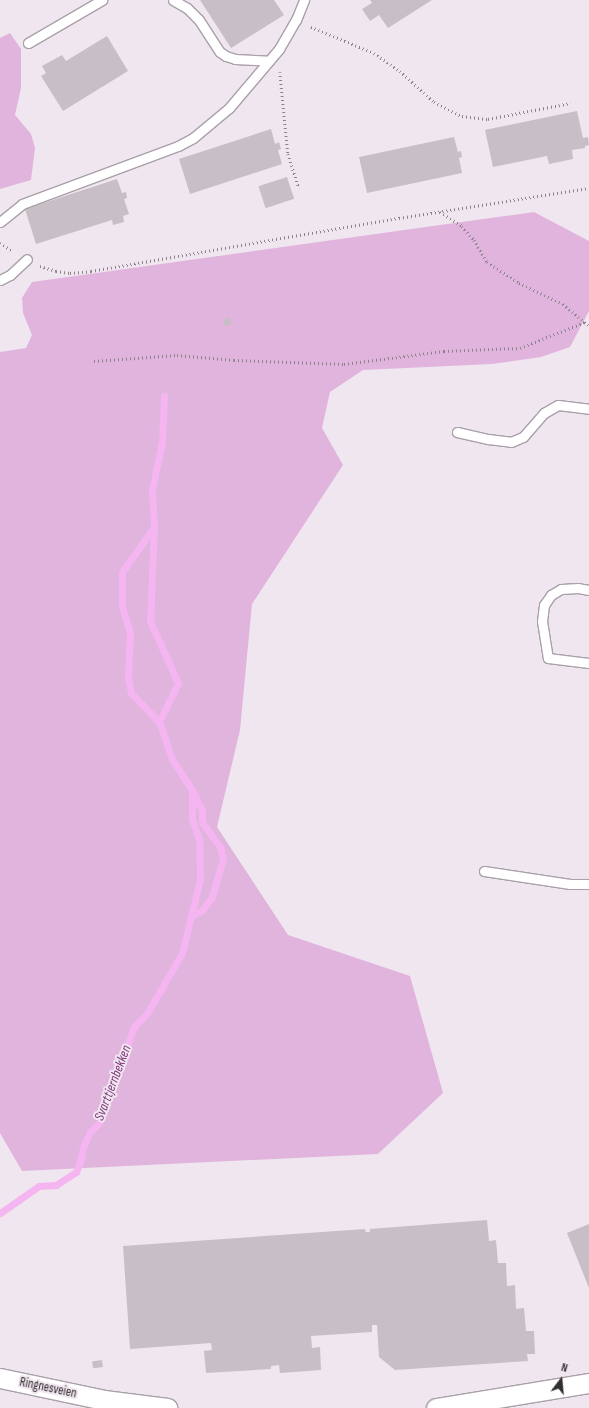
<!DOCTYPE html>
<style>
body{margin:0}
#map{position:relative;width:589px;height:1408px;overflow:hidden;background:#f0e6ef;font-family:"Sofia Sans Condensed",sans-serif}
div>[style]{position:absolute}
.green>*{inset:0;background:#e0b4dd}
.stream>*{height:7px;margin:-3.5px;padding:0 3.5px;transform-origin:3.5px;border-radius:3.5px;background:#f4b5f0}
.building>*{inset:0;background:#c7bec6;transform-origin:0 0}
.path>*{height:2.5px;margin-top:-1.25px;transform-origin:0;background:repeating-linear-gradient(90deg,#8b848a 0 1px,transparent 0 4px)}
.roads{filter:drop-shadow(1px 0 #a9a0a9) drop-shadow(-1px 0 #a9a0a9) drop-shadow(0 1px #a9a0a9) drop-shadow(0 -1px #a9a0a9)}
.service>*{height:9px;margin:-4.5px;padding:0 4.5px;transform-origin:4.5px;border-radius:4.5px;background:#fff}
.minor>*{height:19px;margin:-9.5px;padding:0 9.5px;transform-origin:9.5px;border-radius:9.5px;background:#fff}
span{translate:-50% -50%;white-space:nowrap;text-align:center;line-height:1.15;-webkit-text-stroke:4px #f0e6ef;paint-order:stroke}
.street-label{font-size:13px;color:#312d31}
.water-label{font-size:14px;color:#7f377d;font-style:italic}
.north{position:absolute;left:541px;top:1360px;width:40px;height:40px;-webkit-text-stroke:3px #f0e6ef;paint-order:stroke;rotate:16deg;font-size:11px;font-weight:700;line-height:16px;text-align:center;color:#312d31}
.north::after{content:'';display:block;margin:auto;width:14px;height:18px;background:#312d31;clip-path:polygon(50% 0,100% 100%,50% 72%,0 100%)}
</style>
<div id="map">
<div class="green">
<div style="clip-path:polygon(10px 33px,21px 49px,21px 88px,15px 115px,31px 134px,35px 148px,31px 180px,0 189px,0 38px)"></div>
<div style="clip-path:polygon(534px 212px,589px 241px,589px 311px,570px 347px,541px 357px,492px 364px,363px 370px,330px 392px,322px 428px,343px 465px,252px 604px,240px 730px,217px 827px,288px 935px,410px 976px,443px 1093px,378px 1154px,22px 1171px,0 1133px,0 352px,26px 348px,32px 335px,23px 313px,22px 298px,32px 282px)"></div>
</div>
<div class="stream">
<div style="left:154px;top:527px;width:94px;rotate:92.4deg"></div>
<div style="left:150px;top:621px;width:68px;rotate:65.7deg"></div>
<div style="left:178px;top:683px;width:43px;rotate:116deg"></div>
<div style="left:190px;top:917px;width:14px;rotate:-30deg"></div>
<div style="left:202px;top:910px;width:16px;rotate:-52deg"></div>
<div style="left:212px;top:897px;width:40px;rotate:-74deg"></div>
<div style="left:223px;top:859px;width:12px;rotate:-104deg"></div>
<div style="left:220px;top:847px;width:31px;rotate:-126deg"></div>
<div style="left:202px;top:822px;width:12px;rotate:-90deg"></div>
<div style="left:202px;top:810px;width:20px;rotate:-117deg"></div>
<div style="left:0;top:1213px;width:47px;rotate:-34.7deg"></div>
<div style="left:39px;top:1186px;width:17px;rotate:-3deg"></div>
<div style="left:56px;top:1185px;width:24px;rotate:-33deg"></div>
<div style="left:76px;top:1172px;width:14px;rotate:-69deg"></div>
<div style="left:81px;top:1159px;width:12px;rotate:-81deg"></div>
<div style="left:83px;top:1147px;width:17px;rotate:-65deg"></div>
<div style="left:90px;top:1132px;width:13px;rotate:-45deg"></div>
<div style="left:99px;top:1123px;width:102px;rotate:-70deg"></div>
<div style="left:134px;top:1027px;width:21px;rotate:-47deg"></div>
<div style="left:148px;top:1012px;width:68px;rotate:-60deg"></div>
<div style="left:182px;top:953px;width:76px;rotate:-76.3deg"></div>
<div style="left:200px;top:879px;width:39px;rotate:-91deg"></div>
<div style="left:199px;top:840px;width:22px;rotate:-108deg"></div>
<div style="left:192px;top:819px;width:29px;rotate:-90deg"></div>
<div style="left:192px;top:790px;width:37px;rotate:-123deg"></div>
<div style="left:172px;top:759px;width:39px;rotate:-109deg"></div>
<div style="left:159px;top:722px;width:40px;rotate:-134deg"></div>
<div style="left:131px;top:693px;width:17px;rotate:-100deg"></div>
<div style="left:128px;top:676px;width:43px;rotate:-87.3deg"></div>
<div style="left:130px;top:633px;width:28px;rotate:-107deg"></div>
<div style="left:122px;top:606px;width:34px;rotate:-90deg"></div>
<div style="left:122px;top:572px;width:55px;rotate:-54.6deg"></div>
<div style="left:154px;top:527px;width:37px;rotate:-93deg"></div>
<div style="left:152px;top:490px;width:49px;rotate:-78.2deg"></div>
<div style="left:162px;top:442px;width:46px;rotate:-87.5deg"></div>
</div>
<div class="building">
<div style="clip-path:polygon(200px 0,274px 0,284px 15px,231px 48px)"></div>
<div style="clip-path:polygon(370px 0,432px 0,388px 28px,379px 15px,370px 21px,362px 9px,372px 3px)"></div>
<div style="clip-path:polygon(107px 36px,128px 71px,63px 111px,41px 76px,46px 73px,42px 66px,62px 55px,66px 61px)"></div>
<div style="clip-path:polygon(577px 111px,583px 138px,588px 137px,589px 145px,585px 146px,585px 148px,572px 150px,573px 159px,549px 164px,547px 156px,493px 167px,485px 130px)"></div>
<div style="clip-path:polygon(271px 129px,275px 144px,279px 142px,281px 149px,278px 150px,282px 164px,190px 194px,179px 159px)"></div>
<div style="clip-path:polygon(454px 137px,458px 152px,461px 151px,462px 157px,459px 158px,462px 173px,367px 193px,359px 157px)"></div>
<div style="left:287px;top:177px;width:23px;height:30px;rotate:72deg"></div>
<div style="clip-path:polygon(117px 179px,122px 193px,126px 192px,127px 198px,124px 199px,129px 214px,123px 216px,124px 222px,113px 225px,112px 220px,36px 244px,25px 209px)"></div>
<div style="clip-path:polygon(229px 317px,232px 324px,225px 326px,223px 320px)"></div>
<div style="clip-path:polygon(487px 1220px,489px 1241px,496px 1240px,498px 1263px,506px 1263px,507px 1286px,515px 1285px,516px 1309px,524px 1308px,526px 1331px,534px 1331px,535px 1354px,527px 1354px,528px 1361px,395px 1370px,379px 1357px,377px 1325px,372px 1325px,372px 1332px,311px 1336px,312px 1348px,320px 1347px,321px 1370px,280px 1373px,279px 1365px,271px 1366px,271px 1369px,206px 1373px,204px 1351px,212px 1350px,211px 1343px,130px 1349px,123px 1246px,365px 1229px,366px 1232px,370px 1232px,370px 1229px)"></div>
<div style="clip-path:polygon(589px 1224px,589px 1288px,567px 1233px)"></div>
<div style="left:102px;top:1360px;width:7px;height:10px;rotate:82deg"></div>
</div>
<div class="path">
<div style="left:311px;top:27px;width:68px;rotate:22.4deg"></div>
<div style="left:374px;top:53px;width:32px;rotate:35deg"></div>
<div style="left:400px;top:71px;width:46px;rotate:42.4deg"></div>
<div style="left:434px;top:102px;width:31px;rotate:27deg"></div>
<div style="left:462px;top:116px;width:26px;rotate:7deg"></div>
<div style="left:488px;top:119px;width:84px;rotate:-11deg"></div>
<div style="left:280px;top:72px;width:82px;rotate:84.4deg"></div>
<div style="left:288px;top:154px;width:36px;rotate:72deg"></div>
<div style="left:440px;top:212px;width:26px;rotate:32deg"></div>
<div style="left:462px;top:226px;width:18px;rotate:49deg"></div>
<div style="left:474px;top:240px;width:26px;rotate:59deg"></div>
<div style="left:487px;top:262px;width:38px;rotate:33deg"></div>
<div style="left:519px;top:283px;width:49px;rotate:25.5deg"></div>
<div style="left:563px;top:304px;width:34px;rotate:40deg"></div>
<div style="left:0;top:243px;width:15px;rotate:32deg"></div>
<div style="left:40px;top:266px;width:17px;rotate:17deg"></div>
<div style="left:56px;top:271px;width:14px;rotate:8deg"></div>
<div style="left:70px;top:273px;width:21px;rotate:-5deg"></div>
<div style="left:91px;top:271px;width:313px;rotate:-9.8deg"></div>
<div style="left:399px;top:218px;width:192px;rotate:-9deg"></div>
<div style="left:94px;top:361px;width:83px;rotate:-4.1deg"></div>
<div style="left:177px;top:355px;width:57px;rotate:5deg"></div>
<div style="left:234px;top:360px;width:110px;rotate:2.1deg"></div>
<div style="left:344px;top:364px;width:101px;rotate:-7.4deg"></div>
<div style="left:444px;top:351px;width:76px;rotate:-2.3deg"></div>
<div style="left:520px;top:348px;width:70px;rotate:-21.8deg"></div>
</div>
<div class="roads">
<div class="service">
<div style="left:173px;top:0;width:16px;rotate:30deg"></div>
<div style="left:187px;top:8px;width:17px;rotate:45deg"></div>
<div style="left:199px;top:20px;width:38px;rotate:57deg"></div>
<div style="left:220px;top:52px;width:7px;rotate:34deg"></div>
<div style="left:226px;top:56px;width:9px;rotate:18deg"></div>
<div style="left:235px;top:59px;width:34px;rotate:3deg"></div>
<div style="left:28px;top:43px;width:86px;rotate:-30.2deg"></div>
<div style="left:0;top:222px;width:28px;rotate:-39deg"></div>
<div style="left:22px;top:204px;width:166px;rotate:-20.4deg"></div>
<div style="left:178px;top:146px;width:17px;rotate:-28deg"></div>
<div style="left:193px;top:138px;width:47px;rotate:-39.8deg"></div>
<div style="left:229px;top:108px;width:77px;rotate:-49.7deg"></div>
<div style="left:279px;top:49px;width:34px;rotate:-60deg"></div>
<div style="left:296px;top:20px;width:22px;rotate:-68deg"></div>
<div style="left:0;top:280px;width:11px;rotate:-27deg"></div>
<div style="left:10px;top:275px;width:23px;rotate:-43deg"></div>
<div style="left:457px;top:432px;width:32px;rotate:13deg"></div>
<div style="left:488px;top:439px;width:23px;rotate:7deg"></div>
<div style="left:511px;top:442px;width:13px;rotate:-23deg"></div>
<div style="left:523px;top:437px;width:32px;rotate:-49deg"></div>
<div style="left:544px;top:413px;width:16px;rotate:-30deg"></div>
<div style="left:558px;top:405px;width:31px;rotate:7deg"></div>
<div style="left:589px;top:590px;width:11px;rotate:-170deg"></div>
<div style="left:578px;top:588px;width:17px;rotate:177deg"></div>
<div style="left:561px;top:589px;width:12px;rotate:149deg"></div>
<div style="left:551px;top:595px;width:12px;rotate:125deg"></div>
<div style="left:544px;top:605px;width:16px;rotate:97deg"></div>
<div style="left:542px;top:621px;width:37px;rotate:81deg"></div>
<div style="left:548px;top:658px;width:41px;rotate:7deg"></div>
<div style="left:484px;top:871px;width:87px;rotate:8.6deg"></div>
<div style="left:570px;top:884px;width:19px"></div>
</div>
<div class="minor">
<div style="left:0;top:1378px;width:106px;rotate:11.9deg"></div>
<div style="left:104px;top:1400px;width:64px;rotate:7.2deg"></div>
<div style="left:436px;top:1408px;width:155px;rotate:-9.3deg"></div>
</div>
</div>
<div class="street-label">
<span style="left:48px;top:1388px;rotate:12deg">Ringnesveien</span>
</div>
<div class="water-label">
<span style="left:113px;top:1083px;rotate:-69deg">Svarttjernbekken</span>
</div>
<div class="north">N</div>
</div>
